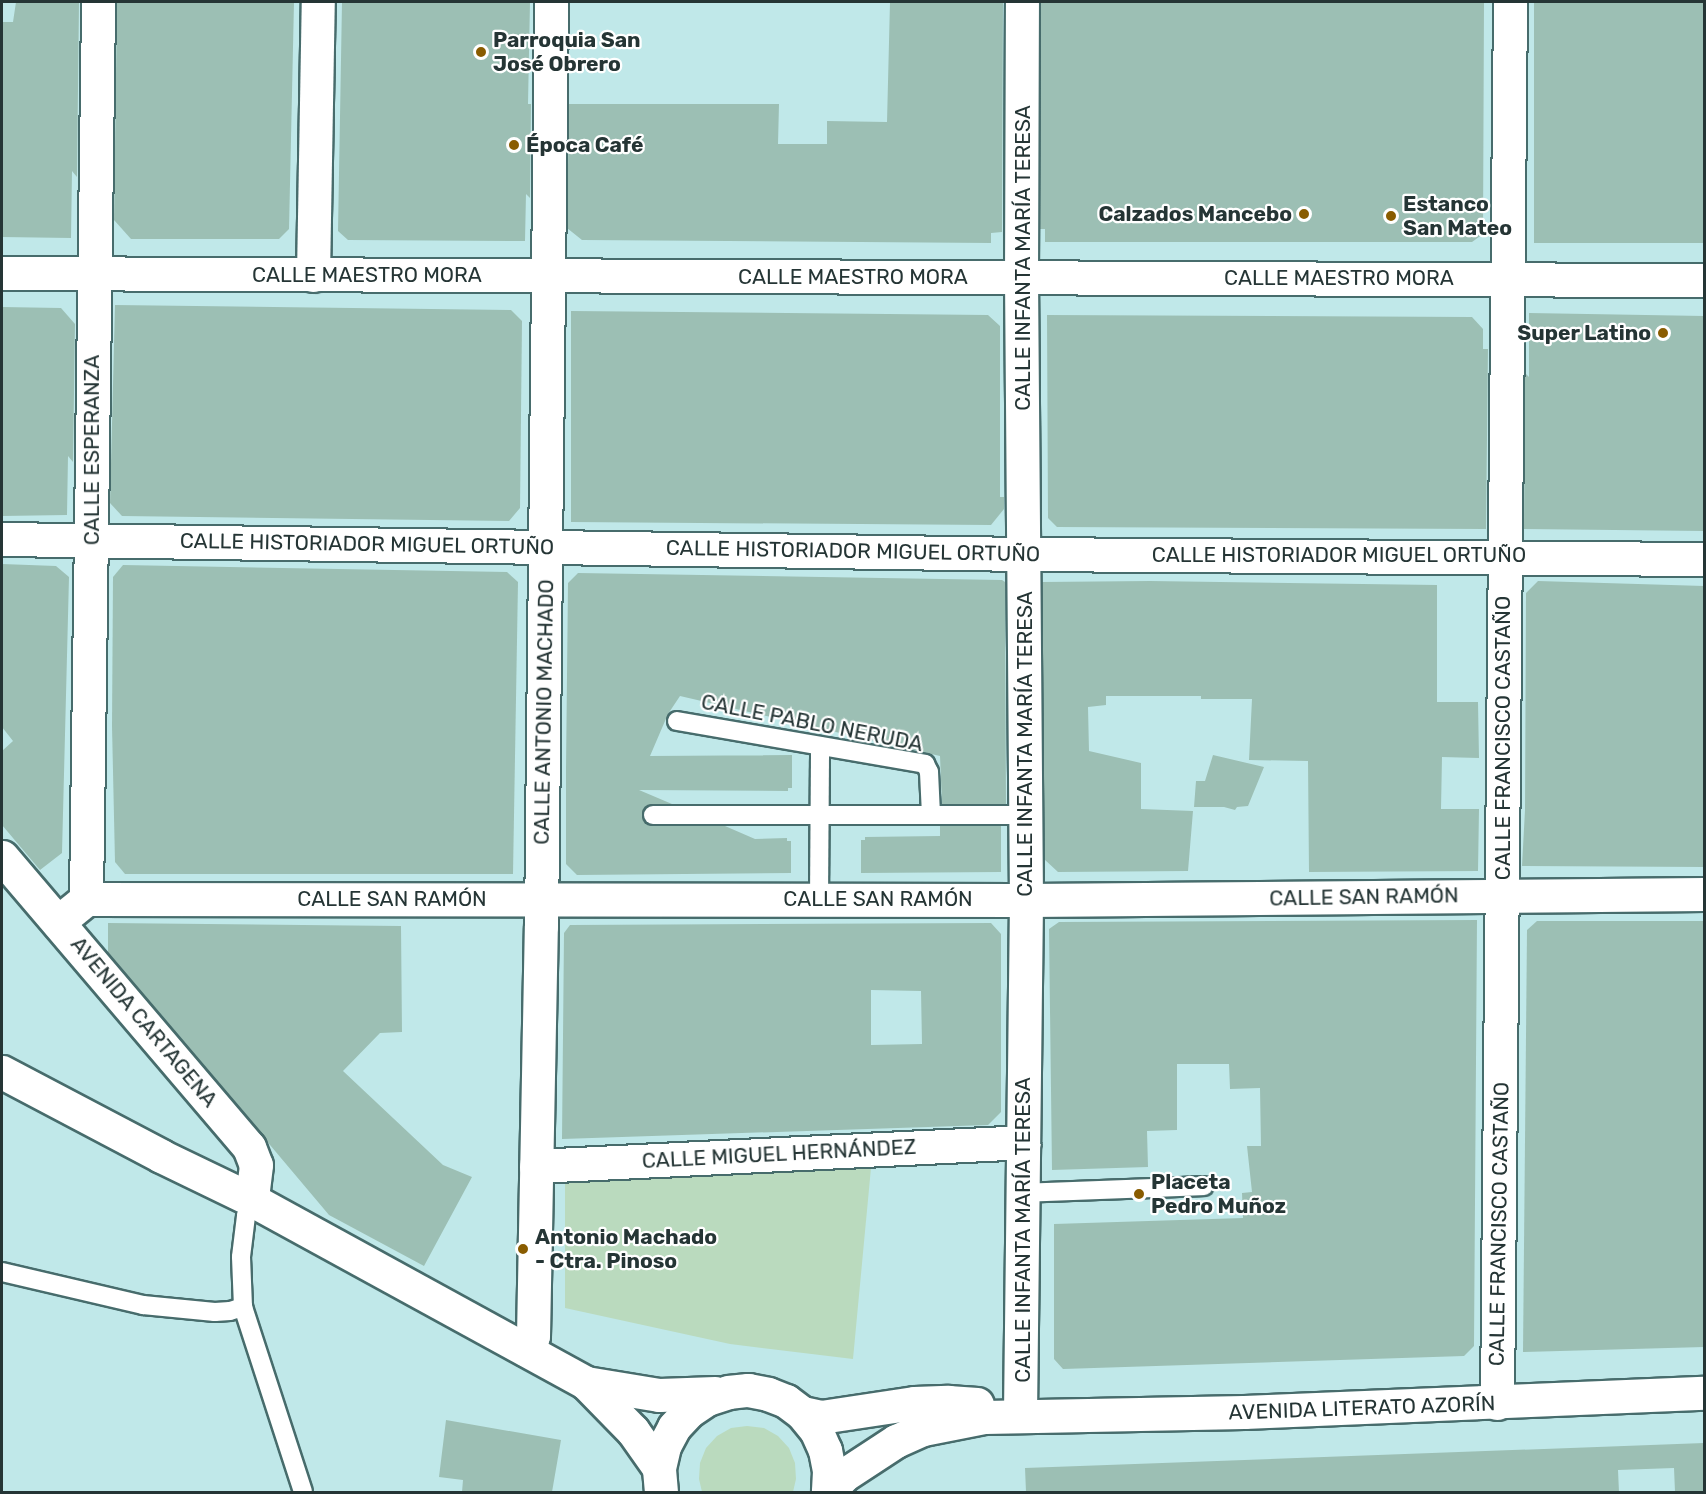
<!DOCTYPE html>
<meta charset="utf-8">
<style>
body{margin:0}
#map{position:relative;width:1706px;height:1494px;overflow:hidden;background:#c0e8e9;font-family:Rubik,sans-serif}
div>[style]{position:absolute}
.green>*{inset:0;background:#badabe}
.building>*{inset:0;background:#9cbfb4;transform-origin:0 0}
.roads{filter:drop-shadow(2px 0 #476c6c) drop-shadow(-2px 0 #476c6c) drop-shadow(0 2px #476c6c) drop-shadow(0 -2px #476c6c)}
.lane>*{height:18px;margin:-9px;padding:0 9px;transform-origin:9px;border-radius:9px;background:#fff}
.street>*{height:33px;margin:-16.5px;padding:0 16.5px;transform-origin:16.5px;border-radius:16.5px;background:#fff}
.secondary>*{height:33px;margin:-16.5px;padding:0 16.5px;transform-origin:16.5px;border-radius:16.5px;background:#fff}
.primary>*{height:33px;margin:-16.5px;padding:0 16.5px;transform-origin:16.5px;border-radius:16.5px;background:#fff}
.dots>*{width:16px;height:16px;translate:-50% -50%;box-sizing:border-box;border:3px solid #fff;border-radius:50%}
span{translate:-50% -50%;white-space:nowrap;text-align:center;line-height:1.15;-webkit-text-stroke:4.5px #fff;paint-order:stroke}
.poi-label{font-size:21px;color:#253535;font-weight:700}
.left{translate:0 -50%;text-align:left}
.right{translate:-100% -50%;text-align:right}
.street-label{font-size:21px;color:#253535}
.frame{position:absolute;inset:0;border:3px solid #253535;pointer-events:none}
</style>
<div id="map">
<div class="green">
<div style="clip-path:polygon(871px 1168px,853px 1359px,730px 1344px,565px 1308px,565px 1180px)"></div>
<div style="clip-path:polygon(747px 1426px,764px 1428px,778px 1436px,789px 1448px,795px 1463px,796px 1479px,793px 1492px,702px 1492px,699px 1479px,700px 1463px,706px 1448px,717px 1436px,731px 1428px)"></div>
</div>
<div class="building">
<div style="clip-path:polygon(16px 2px,79px 2px,77px 177px,72px 171px,71px 238px,2px 237px,2px 22px,13px 22px)"></div>
<div style="clip-path:polygon(117px 2px,294px 2px,289px 229px,279px 239px,131px 239px,114px 220px)"></div>
<div style="clip-path:polygon(342px 2px,530px 2px,528px 104px,531px 104px,530px 198px,526px 194px,525px 241px,348px 240px,338px 231px)"></div>
<div style="clip-path:polygon(890px 2px,1003px 2px,1002px 232px,991px 233px,991px 243px,582px 240px,567px 228px,569px 104px,779px 104px,778px 144px,827px 144px,827px 121px,887px 122px)"></div>
<div style="clip-path:polygon(1041px 2px,1484px 2px,1483px 234px,1472px 242px,1045px 242px,1045px 229px,1040px 229px)"></div>
<div style="left:1534px;top:2px;width:170px;height:241px"></div>
<div style="clip-path:polygon(115px 305px,511px 310px,522px 321px,520px 508px,509px 521px,122px 516px,110px 503px)"></div>
<div style="clip-path:polygon(2px 307px,61px 308px,75px 324px,73px 462px,68px 456px,67px 515px,2px 516px)"></div>
<div style="clip-path:polygon(571px 311px,988px 315px,1000px 326px,1000px 497px,1004px 497px,1004px 509px,991px 525px,571px 522px)"></div>
<div style="clip-path:polygon(1529px 313px,1704px 316px,1704px 531px,1524px 529px,1525px 373px,1529px 377px)"></div>
<div style="clip-path:polygon(1047px 315px,1472px 317px,1483px 329px,1483px 349px,1488px 349px,1486px 529px,1057px 527px,1048px 518px)"></div>
<div style="clip-path:polygon(2px 564px,56px 566px,69px 577px,62px 853px,40px 870px,2px 825px,2px 751px,13px 741px,2px 727px)"></div>
<div style="clip-path:polygon(123px 565px,507px 572px,518px 582px,513px 874px,125px 874px,115px 862px,112px 726px,113px 577px)"></div>
<div style="clip-path:polygon(578px 573px,1002px 580px,1005px 582px,1006px 804px,942px 804px,940px 756px,680px 696px,668px 714px,650px 756px,792px 755px,792px 788px,788px 788px,788px 791px,639px 790px,672px 804px,647px 806px,642px 814px,644px 821px,653px 826px,725px 826px,755px 839px,787px 838px,787px 841px,791px 841px,791px 873px,577px 875px,566px 864px,566px 769px,568px 583px)"></div>
<div style="clip-path:polygon(1150px 581px,1437px 585px,1437px 702px,1478px 702px,1479px 758px,1442px 757px,1441px 809px,1479px 809px,1478px 871px,1309px 872px,1308px 761px,1249px 760px,1252px 699px,1201px 699px,1201px 696px,1106px 696px,1106px 705px,1088px 707px,1089px 751px,1141px 763px,1141px 809px,1193px 811px,1188px 871px,1058px 872px,1044px 859px,1042px 582px)"></div>
<div style="clip-path:polygon(1538px 581px,1704px 586px,1704px 867px,1522px 866px,1525px 810px,1526px 593px)"></div>
<div style="clip-path:polygon(1213px 755px,1264px 767px,1248px 806px,1237px 807px,1235px 810px,1224px 807px,1194px 807px,1196px 781px,1205px 781px)"></div>
<div style="clip-path:polygon(940px 826px,1001px 826px,1001px 872px,861px 873px,861px 840px,865px 840px,865px 837px,940px 836px)"></div>
<div style="clip-path:polygon(1477px 920px,1474px 1346px,1464px 1356px,1063px 1369px,1054px 1359px,1054px 1224px,1243px 1218px,1242px 1193px,1252px 1192px,1247px 1146px,1261px 1146px,1260px 1088px,1230px 1089px,1229px 1064px,1177px 1064px,1177px 1130px,1147px 1131px,1148px 1167px,1052px 1170px,1049px 929px,1059px 922px)"></div>
<div style="clip-path:polygon(1537px 921px,1704px 921px,1704px 1347px,1523px 1352px,1527px 930px)"></div>
<div style="clip-path:polygon(108px 923px,401px 926px,402px 1032px,380px 1033px,343px 1071px,443px 1165px,472px 1177px,424px 1266px,329px 1215px,108px 953px)"></div>
<div style="clip-path:polygon(evenodd,991px 923px,1001px 934px,1001px 1112px,988px 1125px,562px 1139px,564px 933px,570px 925px,991px 923px,871px 990px,921px 991px,922px 1044px,871px 1045px,871px 990px)"></div>
<div style="clip-path:polygon(446px 1420px,561px 1440px,552px 1492px,462px 1492px,463px 1480px,439px 1477px)"></div>
<div style="clip-path:polygon(1704px 1443px,1704px 1492px,1675px 1492px,1674px 1468px,1618px 1470px,1619px 1492px,1026px 1492px,1025px 1468px)"></div>
</div>
<div class="roads">
<div class="lane">
<div style="left:677px;top:721px;width:252px;rotate:9.8deg"></div>
<div style="left:925px;top:764px;width:9px;rotate:63deg"></div>
<div style="left:929px;top:772px;width:42px;rotate:87.3deg"></div>
<div style="left:653px;top:815px;width:372px"></div>
<div style="left:819px;top:899px;width:153px;rotate:-89.6deg"></div>
<div style="left:1022px;top:1193px;width:182px;rotate:-2.2deg"></div>
<div style="left:252px;top:1200px;width:17px;rotate:111deg"></div>
<div style="left:246px;top:1216px;width:41px;rotate:97deg"></div>
<div style="left:241px;top:1257px;width:50px;rotate:87.7deg"></div>
<div style="left:243px;top:1307px;width:194px;rotate:72deg"></div>
<div style="left:2px;top:1272px;width:145px;rotate:13.2deg"></div>
<div style="left:143px;top:1305px;width:72px;rotate:5.6deg"></div>
<div style="left:215px;top:1312px;width:15px;rotate:-4deg"></div>
<div style="left:230px;top:1311px;width:14px;rotate:-17deg"></div>
</div>
<div class="street">
<div style="left:2px;top:273px;width:1702px;rotate:0.24deg"></div>
<div style="left:313px;top:275px;width:273px;rotate:-89deg"></div>
<div style="left:2px;top:539px;width:1023px;rotate:0.84deg"></div>
<div style="left:1025px;top:554px;width:679px;rotate:0.42deg"></div>
<div style="left:2px;top:857px;width:381px;rotate:49.6deg"></div>
<div style="left:249px;top:1147px;width:19px;rotate:69deg"></div>
<div style="left:256px;top:1165px;width:35px;rotate:97deg"></div>
<div style="left:86px;top:899px;width:897px;rotate:-89.23deg"></div>
<div style="left:58px;top:922px;width:36px;rotate:-39deg"></div>
<div style="left:86px;top:899px;width:940px;rotate:0.06deg"></div>
<div style="left:1026px;top:900px;width:678px;rotate:-0.51deg"></div>
<div style="left:536px;top:1166px;width:488px;rotate:-2.8deg"></div>
<div style="left:527px;top:1350px;width:15px;rotate:-67deg"></div>
<div style="left:533px;top:1336px;width:410px;rotate:-88.9deg"></div>
<div style="left:541px;top:926px;width:924px;rotate:-89.38deg"></div>
<div style="left:1497px;top:1403px;width:1401px;rotate:-89.47deg"></div>
<div style="left:1020px;top:1414px;width:514px;rotate:-89.33deg"></div>
<div style="left:1026px;top:900px;width:624px;rotate:-90.46deg"></div>
<div style="left:1021px;top:276px;width:274px;rotate:-89.8deg"></div>
</div>
<div class="secondary">
<div style="left:802px;top:1413px;width:19px;rotate:12deg"></div>
<div style="left:821px;top:1417px;width:94px;rotate:-8.6deg"></div>
<div style="left:914px;top:1403px;width:34px;rotate:-2deg"></div>
<div style="left:948px;top:1402px;width:29px;rotate:4deg"></div>
<div style="left:828px;top:1492px;width:23px;rotate:-47deg"></div>
<div style="left:844px;top:1475px;width:62px;rotate:-33.2deg"></div>
<div style="left:896px;top:1441px;width:30px;rotate:-24deg"></div>
<div style="left:923px;top:1429px;width:62px;rotate:-11.1deg"></div>
<div style="left:984px;top:1417px;width:260px;rotate:-1.1deg"></div>
<div style="left:1244px;top:1412px;width:460px;rotate:-2.4deg"></div>
</div>
<div class="primary">
<div style="left:2px;top:1072px;width:180px;rotate:27.8deg"></div>
<div style="left:161px;top:1156px;width:101px;rotate:25.8deg"></div>
<div style="left:252px;top:1200px;width:381px;rotate:28.7deg"></div>
<div style="left:586px;top:1383px;width:67px;rotate:45.6deg"></div>
<div style="left:633px;top:1431px;width:45px;rotate:54.9deg"></div>
<div style="left:586px;top:1383px;width:74px;rotate:9.3deg"></div>
<div style="left:659px;top:1395px;width:56px;rotate:-2deg"></div>
<div style="left:661px;top:1492px;width:24px;rotate:-95deg"></div>
<div style="left:659px;top:1468px;width:23px;rotate:-77deg"></div>
<div style="left:664px;top:1446px;width:21px;rotate:-62deg"></div>
<div style="left:674px;top:1427px;width:22px;rotate:-47deg"></div>
<div style="left:689px;top:1411px;width:22px;rotate:-34deg"></div>
<div style="left:707px;top:1399px;width:22px;rotate:-18deg"></div>
<div style="left:728px;top:1392px;width:20px;rotate:-6deg"></div>
<div style="left:748px;top:1390px;width:20px;rotate:11deg"></div>
<div style="left:768px;top:1394px;width:19px;rotate:21deg"></div>
<div style="left:786px;top:1401px;width:20px;rotate:37deg"></div>
<div style="left:802px;top:1413px;width:22px;rotate:51deg"></div>
<div style="left:816px;top:1430px;width:22px;rotate:66deg"></div>
<div style="left:825px;top:1450px;width:21px;rotate:79deg"></div>
<div style="left:829px;top:1471px;width:21px;rotate:93deg"></div>
</div>
</div>
<div class="dots">
<div style="left:481px;top:52px;background:#895c00"></div>
<div style="left:514px;top:145px;background:#895c00"></div>
<div style="left:1304px;top:214px;background:#895c00"></div>
<div style="left:1391px;top:216px;background:#895c00"></div>
<div style="left:1663px;top:333px;background:#895c00"></div>
<div style="left:1139px;top:1194px;background:#895c00"></div>
<div style="left:523px;top:1249px;background:#895c00"></div>
</div>
<div class="poi-label">
<span class="left" style="left:493px;top:52px">Parroquia San<br>José Obrero</span>
<span class="left" style="left:526px;top:145px">Época Café</span>
<span class="left" style="left:1403px;top:216px">Estanco<br>San Mateo</span>
<span class="right" style="left:1292px;top:214px">Calzados Mancebo</span>
<span class="right" style="left:1651px;top:333px">Super Latino</span>
<span class="left" style="left:1151px;top:1194px">Placeta<br>Pedro Muñoz</span>
<span class="left" style="left:535px;top:1249px">Antonio Machado<br>- Ctra. Pinoso</span>
</div>
<div class="street-label">
<span style="left:1023px;top:258px;rotate:-90deg">CALLE INFANTA MARÍA TERESA</span>
<span style="left:367px;top:275px">CALLE MAESTRO MORA</span>
<span style="left:853px;top:277px">CALLE MAESTRO MORA</span>
<span style="left:1339px;top:278px">CALLE MAESTRO MORA</span>
<span style="left:92px;top:450px;rotate:-90deg">CALLE ESPERANZA</span>
<span style="left:367px;top:544px;rotate:1deg">CALLE HISTORIADOR MIGUEL ORTUÑO</span>
<span style="left:853px;top:551px;rotate:1deg">CALLE HISTORIADOR MIGUEL ORTUÑO</span>
<span style="left:1339px;top:555px">CALLE HISTORIADOR MIGUEL ORTUÑO</span>
<span style="left:544px;top:712px;rotate:-89deg">CALLE ANTONIO MACHADO</span>
<span style="left:812px;top:723px;rotate:11deg">CALLE PABLO NERUDA</span>
<span style="left:1503px;top:738px;rotate:-90deg">CALLE FRANCISCO CASTAÑO</span>
<span style="left:1025px;top:744px;rotate:-90deg">CALLE INFANTA MARÍA TERESA</span>
<span style="left:1364px;top:897px;rotate:-1deg">CALLE SAN RAMÓN</span>
<span style="left:392px;top:899px">CALLE SAN RAMÓN</span>
<span style="left:878px;top:899px">CALLE SAN RAMÓN</span>
<span style="left:144px;top:1022px;rotate:50deg">AVENIDA CARTAGENA</span>
<span style="left:779px;top:1154px;rotate:-3deg">CALLE MIGUEL HERNÁNDEZ</span>
<span style="left:1499px;top:1224px;rotate:-89deg">CALLE FRANCISCO CASTAÑO</span>
<span style="left:1023px;top:1230px;rotate:-90deg">CALLE INFANTA MARÍA TERESA</span>
<span style="left:1362px;top:1408px;rotate:-2deg">AVENIDA LITERATO AZORÍN</span>
</div>
<div class="frame"></div>
</div>
